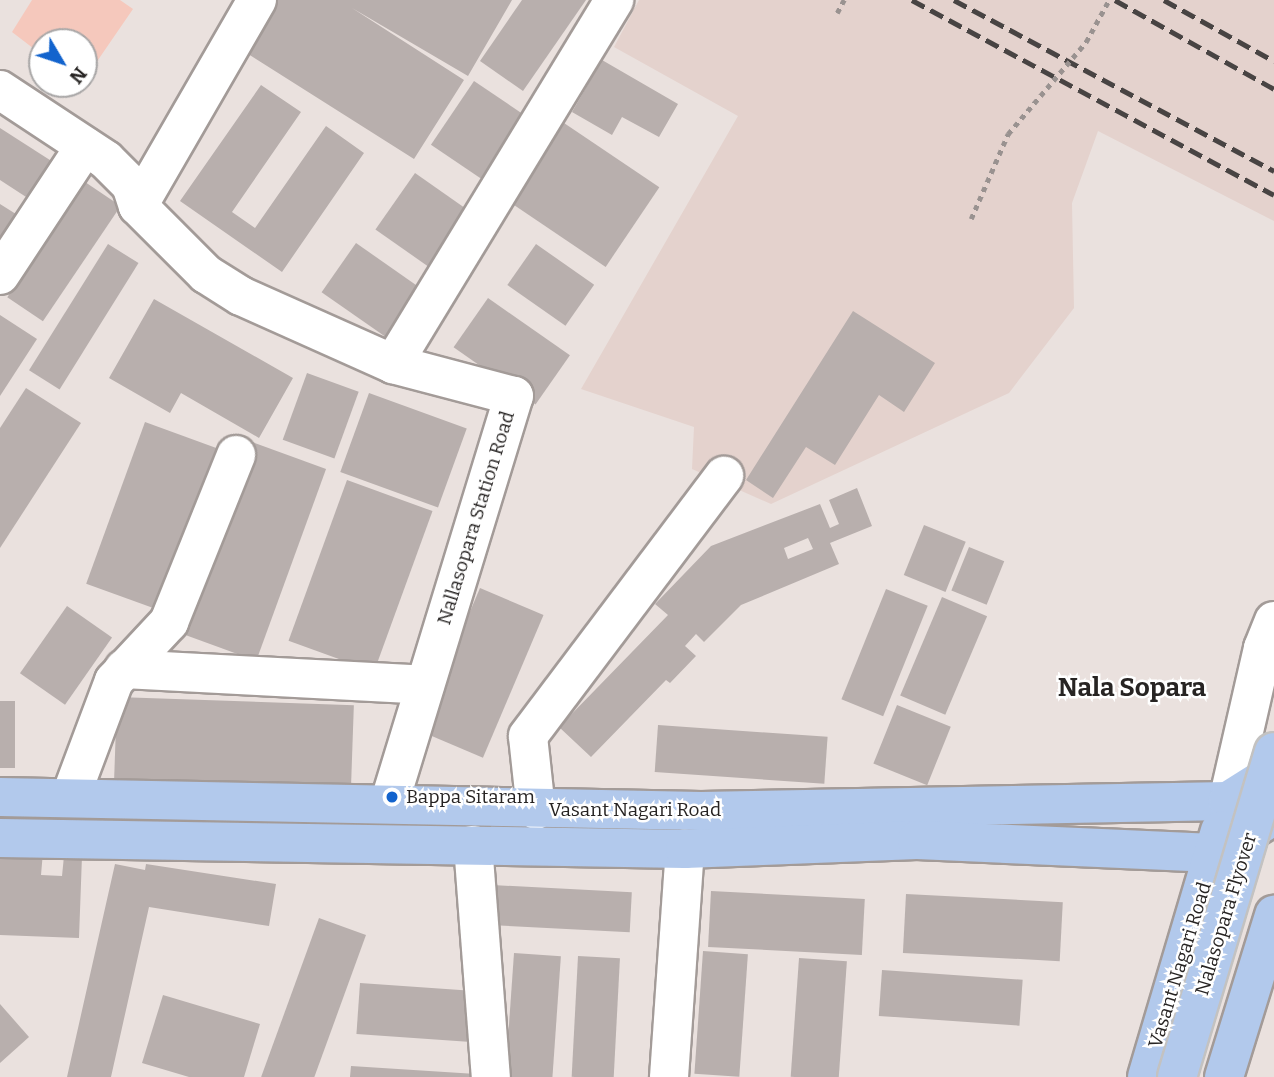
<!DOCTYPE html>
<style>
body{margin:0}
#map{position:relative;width:1274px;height:1077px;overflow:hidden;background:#eae1de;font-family:Bitter,serif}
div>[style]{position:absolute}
.built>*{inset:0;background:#e4d2cd}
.green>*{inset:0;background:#f5c8bc}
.building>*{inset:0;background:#b8afad;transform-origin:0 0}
.path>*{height:4.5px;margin-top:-2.25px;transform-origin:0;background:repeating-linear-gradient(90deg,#999290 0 5px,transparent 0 10px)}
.roads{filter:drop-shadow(2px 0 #a39b98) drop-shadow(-2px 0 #a39b98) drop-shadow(0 2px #a39b98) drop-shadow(0 -2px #a39b98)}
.minor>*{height:38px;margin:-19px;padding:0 19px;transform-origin:19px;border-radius:19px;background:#fff}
.major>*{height:38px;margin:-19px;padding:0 19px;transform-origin:19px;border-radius:19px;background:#b2c9ec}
.rail>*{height:5px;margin-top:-2.5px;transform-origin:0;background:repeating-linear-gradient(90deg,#484443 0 14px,transparent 0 21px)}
.path-bridge>*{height:4.5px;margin-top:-2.25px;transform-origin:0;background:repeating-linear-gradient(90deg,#999290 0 5px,transparent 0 10px)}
.bridges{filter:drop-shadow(2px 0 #c3c2c1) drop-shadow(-2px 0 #c3c2c1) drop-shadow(0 2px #c3c2c1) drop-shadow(0 -2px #c3c2c1)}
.major-bridge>*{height:38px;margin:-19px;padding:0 19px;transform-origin:19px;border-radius:19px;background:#b2c9ec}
.dots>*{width:19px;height:19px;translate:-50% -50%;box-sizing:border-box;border:4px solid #fff;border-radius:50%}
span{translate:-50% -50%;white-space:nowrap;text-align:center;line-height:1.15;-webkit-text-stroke:5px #fff;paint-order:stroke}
.street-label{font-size:19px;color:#272423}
.poi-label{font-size:19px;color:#272423}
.left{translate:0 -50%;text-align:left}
.district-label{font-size:26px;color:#272423;font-weight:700}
.north{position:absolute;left:28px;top:28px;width:70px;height:70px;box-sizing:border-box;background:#fff;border:2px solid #a9a7a7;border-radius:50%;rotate:129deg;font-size:19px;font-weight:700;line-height:28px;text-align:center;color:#272423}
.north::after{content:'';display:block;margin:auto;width:24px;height:32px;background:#1263cd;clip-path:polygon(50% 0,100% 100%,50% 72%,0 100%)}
</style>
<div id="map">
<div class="built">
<div style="clip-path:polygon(639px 0,1274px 0,1274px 221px,1098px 131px,1072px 203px,1074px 308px,1009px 393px,771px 504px,692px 469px,694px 427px,581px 389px,738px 116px,614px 47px)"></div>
</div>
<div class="green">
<div style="clip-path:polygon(32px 0,120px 0,133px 9px,87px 76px,84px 42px,42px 42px,42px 55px,12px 32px)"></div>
</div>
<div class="building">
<div style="clip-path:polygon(278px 0,512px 0,468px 76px,352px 8px,464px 80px,414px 159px,245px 52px)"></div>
<div style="clip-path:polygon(522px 0,586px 0,523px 91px,480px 61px)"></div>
<div style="clip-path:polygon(602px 60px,678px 104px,659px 137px,622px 117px,612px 135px,572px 112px)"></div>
<div style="left:474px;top:81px;width:62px;height:77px;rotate:34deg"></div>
<div style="clip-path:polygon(261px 85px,301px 112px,232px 212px,255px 228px,326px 126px,364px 153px,282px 272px,180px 201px)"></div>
<div style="left:564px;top:123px;width:115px;height:96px;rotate:34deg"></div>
<div style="clip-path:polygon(0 128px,67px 171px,43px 208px,0 180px)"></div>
<div style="left:415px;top:173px;width:67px;height:69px;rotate:35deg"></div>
<div style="left:85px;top:182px;width:43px;height:139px;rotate:34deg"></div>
<div style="clip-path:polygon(0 204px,27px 221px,0 263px)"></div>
<div style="left:356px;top:243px;width:88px;height:60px;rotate:35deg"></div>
<div style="left:108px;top:244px;width:36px;height:149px;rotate:32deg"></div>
<div style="left:536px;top:244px;width:71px;height:50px;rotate:35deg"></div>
<div style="left:488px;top:298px;width:100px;height:60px;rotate:35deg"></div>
<div style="clip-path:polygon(154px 299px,293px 378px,259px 438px,181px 393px,170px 413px,109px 378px)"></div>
<div style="clip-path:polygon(853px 311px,935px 363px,904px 412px,879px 395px,835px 465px,806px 447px,773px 498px,746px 480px)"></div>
<div style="clip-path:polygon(0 315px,37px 339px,0 396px)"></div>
<div style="left:307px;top:373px;width:55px;height:71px;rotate:20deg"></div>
<div style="clip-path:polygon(26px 388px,81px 423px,0 548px,0 428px)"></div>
<div style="left:369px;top:393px;width:104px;height:84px;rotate:20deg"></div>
<div style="left:145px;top:422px;width:78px;height:172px;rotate:20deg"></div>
<div style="left:249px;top:441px;width:82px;height:204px;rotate:20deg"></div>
<div style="left:347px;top:480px;width:91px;height:171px;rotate:20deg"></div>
<div style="clip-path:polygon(evenodd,857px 488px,872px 526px,830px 543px,839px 564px,741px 605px,704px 642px,696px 634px,685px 646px,696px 656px,670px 683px,666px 680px,591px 757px,559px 727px,668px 615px,655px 604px,711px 546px,820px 504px,830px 528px,839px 524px,829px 500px,857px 488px,808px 538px,813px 549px,788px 559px,784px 548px,808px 538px)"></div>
<div style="left:924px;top:525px;width:45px;height:54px;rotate:22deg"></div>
<div style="left:969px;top:547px;width:38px;height:47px;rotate:22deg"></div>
<div style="left:480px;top:588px;width:69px;height:155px;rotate:23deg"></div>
<div style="left:886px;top:589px;width:45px;height:119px;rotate:22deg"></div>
<div style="left:942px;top:597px;width:49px;height:107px;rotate:23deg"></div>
<div style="left:67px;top:606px;width:55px;height:82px;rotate:35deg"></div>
<div style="left:117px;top:697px;width:237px;height:89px;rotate:2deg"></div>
<div style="left:0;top:701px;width:15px;height:67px"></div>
<div style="left:897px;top:705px;width:58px;height:63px;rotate:22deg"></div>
<div style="left:658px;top:725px;width:170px;height:47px;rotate:4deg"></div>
<div style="clip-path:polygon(0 850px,43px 852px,41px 875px,62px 876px,64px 856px,82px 856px,79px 938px,0 935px)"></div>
<div style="clip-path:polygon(115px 864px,145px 870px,146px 864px,276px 884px,269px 926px,149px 907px,111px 1077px,67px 1077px)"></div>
<div style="left:492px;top:885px;width:140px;height:40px;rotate:3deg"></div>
<div style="left:711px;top:891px;width:154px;height:56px;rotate:3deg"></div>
<div style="left:906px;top:894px;width:157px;height:59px;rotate:3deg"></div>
<div style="left:319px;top:918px;width:50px;height:169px;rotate:20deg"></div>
<div style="left:703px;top:951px;width:45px;height:123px;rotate:4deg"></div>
<div style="left:514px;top:953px;width:47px;height:124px;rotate:4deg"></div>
<div style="left:578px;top:956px;width:42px;height:121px;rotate:3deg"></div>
<div style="left:799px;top:958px;width:48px;height:119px;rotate:4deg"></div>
<div style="left:882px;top:970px;width:141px;height:46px;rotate:4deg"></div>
<div style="left:360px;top:983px;width:122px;height:51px;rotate:4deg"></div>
<div style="clip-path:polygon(163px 995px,260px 1024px,244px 1077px,189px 1077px,142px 1063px)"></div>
<div style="clip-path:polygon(0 1004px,29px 1037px,0 1063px)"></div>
<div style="clip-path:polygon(351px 1066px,476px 1074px,476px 1077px,350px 1077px)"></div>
</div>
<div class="path">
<div style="left:837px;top:13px;width:15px;rotate:-62deg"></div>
</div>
<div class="roads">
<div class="minor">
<div style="left:0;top:90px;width:127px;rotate:33.4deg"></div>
<div style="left:106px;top:160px;width:35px;rotate:45deg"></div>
<div style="left:131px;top:185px;width:22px;rotate:72deg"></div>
<div style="left:138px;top:206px;width:96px;rotate:45deg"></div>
<div style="left:206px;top:274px;width:41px;rotate:32.2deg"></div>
<div style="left:241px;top:296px;width:167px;rotate:24.1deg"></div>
<div style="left:138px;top:206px;width:238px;rotate:-60deg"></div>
<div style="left:0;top:275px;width:154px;rotate:-56.6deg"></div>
<div style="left:124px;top:669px;width:301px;rotate:3deg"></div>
<div style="left:70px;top:798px;width:125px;rotate:-69.4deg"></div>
<div style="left:114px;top:681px;width:81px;rotate:-47deg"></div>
<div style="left:169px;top:622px;width:180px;rotate:-68.1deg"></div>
<div style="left:1228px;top:801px;width:157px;rotate:-77.1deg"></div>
<div style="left:1263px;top:648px;width:29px;rotate:-68deg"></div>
<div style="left:389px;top:804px;width:427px;rotate:-73deg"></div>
<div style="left:514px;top:396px;width:125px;rotate:-165.2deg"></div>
<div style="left:393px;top:364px;width:426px;rotate:-58.7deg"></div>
<div style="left:536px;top:810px;width:74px;rotate:-96.2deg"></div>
<div style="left:528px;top:736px;width:326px;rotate:-53deg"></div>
<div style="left:473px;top:845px;width:233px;rotate:85.6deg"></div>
<div style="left:669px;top:1077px;width:229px;rotate:-86deg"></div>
</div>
<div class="major">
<div style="left:0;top:797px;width:701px;rotate:1.14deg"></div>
<div style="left:701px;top:811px;width:527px;rotate:-1.09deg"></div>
<div style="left:1228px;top:801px;width:54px;rotate:-32.2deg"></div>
<div style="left:0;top:838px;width:685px;rotate:0.92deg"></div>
<div style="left:685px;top:849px;width:232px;rotate:-2.2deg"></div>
<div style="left:917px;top:840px;width:297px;rotate:2.5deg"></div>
<div style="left:1214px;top:853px;width:66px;rotate:-32deg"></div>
<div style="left:1147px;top:1077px;width:257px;rotate:-73.5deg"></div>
<div style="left:1224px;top:1077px;width:170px;rotate:-72.8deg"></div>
</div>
</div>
<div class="rail">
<div style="left:912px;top:0;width:411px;rotate:28.3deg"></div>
<div style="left:954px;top:0;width:363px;rotate:28.1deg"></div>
<div style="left:1115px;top:0;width:182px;rotate:29.2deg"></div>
<div style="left:1164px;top:0;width:126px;rotate:29deg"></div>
</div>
<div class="path-bridge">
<div style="left:971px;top:219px;width:93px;rotate:-66.5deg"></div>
<div style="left:1008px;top:134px;width:121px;rotate:-49.7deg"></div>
<div style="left:1086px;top:42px;width:48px;rotate:-61.3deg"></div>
</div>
<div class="bridges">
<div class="major-bridge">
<div style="left:1177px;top:1077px;width:339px;rotate:-73.4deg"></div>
</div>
</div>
<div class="dots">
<div style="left:392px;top:797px;background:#1263cd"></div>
</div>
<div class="street-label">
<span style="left:476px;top:518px;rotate:-73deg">Nallasopara Station Road</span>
<span style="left:635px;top:810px">Vasant Nagari Road</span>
<span style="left:1226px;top:914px;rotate:-73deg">Nalasopara Flyover</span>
<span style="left:1180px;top:965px;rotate:-73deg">Vasant Nagari Road</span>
</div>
<div class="poi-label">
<span class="left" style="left:406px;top:797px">Bappa Sitaram</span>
</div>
<div class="district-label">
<span style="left:1132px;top:688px">Nala Sopara</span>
</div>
<div class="north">N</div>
</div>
